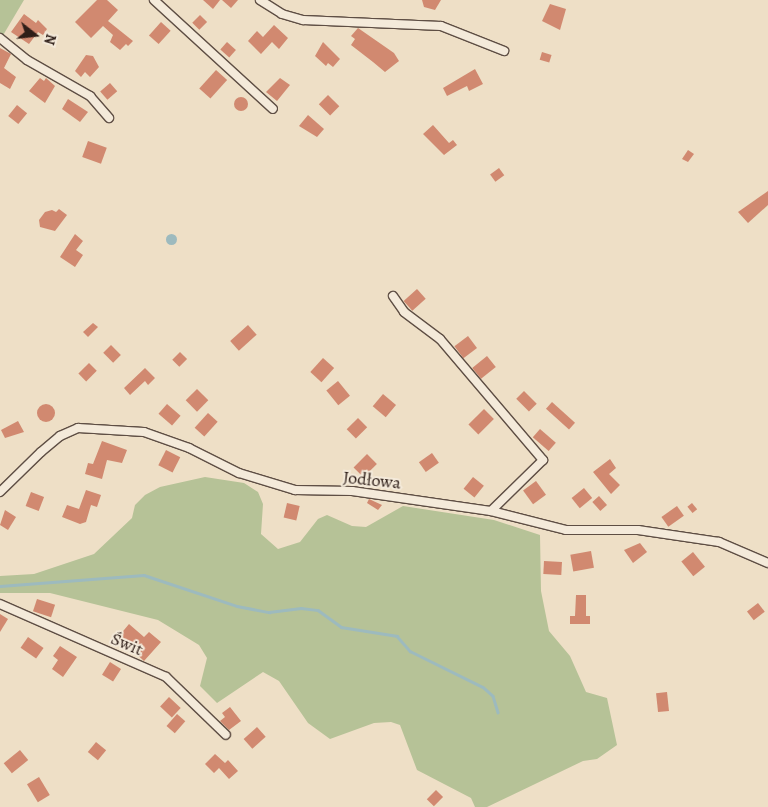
<!DOCTYPE html>
<meta charset="utf-8">
<style>
body{margin:0}
#map{position:relative;width:768px;height:807px;overflow:hidden;background:#eedfc6;font-family:Alegreya,serif}
div>[style]{position:absolute}
.green>*{inset:0;background:#b6c297}
.water>*{inset:0;background:#9dbabe}
.round{border-radius:50%}
.stream>*{height:2.5px;margin:-1.25px;padding:0 1.25px;transform-origin:1.25px;border-radius:1.25px;background:#9dbabe}
.building>*{inset:0;background:#d18970;transform-origin:0 0}
.roads{filter:drop-shadow(1px 0 #5e4e44) drop-shadow(-1px 0 #5e4e44) drop-shadow(0 1px #5e4e44) drop-shadow(0 -1px #5e4e44)}
.street>*{height:8px;margin:-4px;padding:0 4px;transform-origin:4px;border-radius:4px;background:#f4eada}
span{translate:-50% -50%;white-space:nowrap;text-align:center;line-height:1.15;-webkit-text-stroke:4px #f4eada;paint-order:stroke}
.street-label{font-size:18px;color:#2e1e18}
.north{position:absolute;left:10px;top:10px;width:50px;height:50px;-webkit-text-stroke:4px #f4eada;paint-order:stroke;rotate:106deg;font-size:14px;font-weight:700;line-height:20px;text-align:center;color:#2e1e18}
.north::after{content:'';display:block;margin:auto;width:18px;height:22px;background:#2e1e18;clip-path:polygon(50% 0,100% 100%,50% 72%,0 100%)}
</style>
<div id="map">
<div class="green">
<div style="clip-path:polygon(0 0,24px 0,2px 37px,0 35px)"></div>
<div style="clip-path:polygon(205px 477px,244px 483px,258px 492px,263px 504px,261px 534px,278px 549px,300px 542px,318px 519px,327px 515px,352px 526px,366px 527px,403px 506px,494px 520px,540px 535px,541px 591px,549px 631px,570px 656px,586px 692px,607px 698px,617px 745px,597px 759px,583px 761px,487px 807px,475px 807px,471px 798px,417px 770px,400px 725px,391px 722px,374px 723px,330px 739px,308px 723px,279px 681px,263px 672px,217px 703px,200px 686px,207px 658px,199px 645px,158px 620px,50px 593px,0 593px,0 576px,34px 574px,94px 554px,132px 518px,135px 505px,145px 495px,160px 487px)"></div>
</div>
<div class="water">
<div class="round" style="left:165.5px;top:233.5px;width:11px;height:11px"></div>
</div>
<div class="stream">
<div style="left:0;top:586px;width:144px;rotate:-4.4deg"></div>
<div style="left:144px;top:575px;width:98px;rotate:18.4deg"></div>
<div style="left:237px;top:606px;width:33px;rotate:11deg"></div>
<div style="left:269px;top:612px;width:32px;rotate:-7deg"></div>
<div style="left:301px;top:608px;width:17px;rotate:7deg"></div>
<div style="left:318px;top:610px;width:29px;rotate:36deg"></div>
<div style="left:341px;top:627px;width:57px;rotate:9.1deg"></div>
<div style="left:397px;top:636px;width:20px;rotate:49deg"></div>
<div style="left:410px;top:651px;width:81px;rotate:26.3deg"></div>
<div style="left:483px;top:687px;width:13px;rotate:42deg"></div>
<div style="left:493px;top:696px;width:17px;rotate:73deg"></div>
</div>
<div class="building">
<div style="clip-path:polygon(97px 0,107px 0,118px 10px,108px 21px,133px 41px,128px 46px,126px 44px,120px 50px,110px 42px,113px 35px,103px 26px,91px 38px,75px 22px)"></div>
<div style="clip-path:polygon(203px 0,220px 0,213px 9px)"></div>
<div style="clip-path:polygon(222px 0,238px 0,231px 8px)"></div>
<div style="clip-path:polygon(422px 0,441px 0,435px 10px,424px 7px)"></div>
<div style="clip-path:polygon(550px 4px,566px 9px,560px 30px,542px 21px)"></div>
<div style="clip-path:polygon(24px 14px,36px 23px,38px 20px,47px 29px,43px 35px,38px 32px,29px 44px,11px 32px)"></div>
<div style="left:200px;top:15px;width:10px;height:11px;rotate:45deg"></div>
<div style="left:161px;top:22px;width:13px;height:18px;rotate:42deg"></div>
<div style="clip-path:polygon(274px 25px,288px 38px,279px 49px,272px 42px,261px 54px,248px 41px,257px 31px,263px 37px)"></div>
<div style="clip-path:polygon(358px 28px,394px 53px,399px 61px,385px 72px,373px 62px,351px 45px,355px 39px,351px 36px)"></div>
<div style="left:227px;top:42px;width:12px;height:10px;rotate:42deg"></div>
<div style="clip-path:polygon(323px 42px,340px 59px,333px 67px,328px 63px,326px 66px,315px 56px)"></div>
<div style="clip-path:polygon(0 48px,11px 54px,4px 68px,16px 77px,10px 89px,0 83px)"></div>
<div style="left:542px;top:52px;width:10px;height:8px;rotate:17deg"></div>
<div style="clip-path:polygon(86px 55px,93px 56px,99px 67px,90px 77px,85px 72px,81px 77px,75px 71px)"></div>
<div style="clip-path:polygon(475px 69px,483px 84px,469px 91px,467px 86px,447px 96px,443px 88px)"></div>
<div style="left:216px;top:70px;width:15px;height:25px;rotate:42deg"></div>
<div style="clip-path:polygon(40px 78px,44px 81px,46px 78px,55px 86px,45px 103px,29px 91px)"></div>
<div style="clip-path:polygon(280px 78px,290px 85px,277px 101px,266px 92px)"></div>
<div style="left:110px;top:83px;width:11px;height:13px;rotate:49deg"></div>
<div style="left:328px;top:95px;width:16px;height:13px;rotate:45deg"></div>
<div class="round" style="left:234px;top:97px;width:14px;height:14px"></div>
<div style="clip-path:polygon(68px 99px,88px 112px,80px 122px,62px 109px)"></div>
<div style="left:17px;top:105px;width:13px;height:14px;rotate:39deg"></div>
<div style="clip-path:polygon(308px 115px,324px 129px,317px 137px,299px 126px)"></div>
<div style="clip-path:polygon(433px 125px,449px 143px,453px 140px,457px 145px,444px 155px,423px 134px)"></div>
<div style="left:88px;top:141px;width:20px;height:17px;rotate:20deg"></div>
<div style="clip-path:polygon(688px 150px,694px 154px,688px 162px,682px 159px)"></div>
<div style="left:499px;top:168px;width:9px;height:11px;rotate:54deg"></div>
<div style="clip-path:polygon(768px 191px,768px 205px,748px 223px,738px 212px)"></div>
<div style="clip-path:polygon(59px 209px,67px 215px,55px 231px,40px 227px,39px 220px,45px 212px,52px 210px,56px 212px)"></div>
<div style="clip-path:polygon(75px 234px,83px 241px,76px 250px,83px 255px,75px 267px,60px 257px)"></div>
<div style="left:417px;top:289px;width:13px;height:18px;rotate:48deg"></div>
<div style="clip-path:polygon(93px 323px,98px 327px,88px 337px,83px 332px)"></div>
<div style="left:248px;top:325px;width:13px;height:24px;rotate:48deg"></div>
<div style="left:468px;top:336px;width:15px;height:17px;rotate:53deg"></div>
<div style="left:111px;top:345px;width:14px;height:11px;rotate:45deg"></div>
<div style="left:180px;top:352px;width:10px;height:11px;rotate:45deg"></div>
<div style="left:487px;top:356px;width:14px;height:19px;rotate:51deg"></div>
<div style="left:323px;top:358px;width:15px;height:19px;rotate:42deg"></div>
<div style="left:89px;top:363px;width:11px;height:15px;rotate:45deg"></div>
<div style="clip-path:polygon(145px 368px,155px 378px,148px 385px,145px 381px,130px 395px,124px 388px)"></div>
<div style="left:338px;top:381px;width:19px;height:15px;rotate:51deg"></div>
<div style="left:197px;top:389px;width:16px;height:16px;rotate:45deg"></div>
<div style="left:524px;top:391px;width:18px;height:11px;rotate:45deg"></div>
<div style="left:383px;top:394px;width:17px;height:16px;rotate:40deg"></div>
<div style="left:552px;top:402px;width:31px;height:9px;rotate:42deg"></div>
<div class="round" style="left:37px;top:404px;width:18px;height:18px"></div>
<div style="left:167px;top:404px;width:18px;height:13px;rotate:41deg"></div>
<div style="left:484px;top:409px;width:14px;height:22px;rotate:45deg"></div>
<div style="left:208px;top:413px;width:13px;height:20px;rotate:42deg"></div>
<div style="left:358px;top:418px;width:13px;height:16px;rotate:45deg"></div>
<div style="clip-path:polygon(18px 421px,24px 432px,5px 438px,1px 430px)"></div>
<div style="left:540px;top:429px;width:21px;height:11px;rotate:41deg"></div>
<div style="clip-path:polygon(102px 441px,127px 450px,122px 463px,107px 460px,102px 479px,85px 474px,88px 463px,93px 464px)"></div>
<div style="left:166px;top:450px;width:16px;height:17px;rotate:27deg"></div>
<div style="left:432px;top:453px;width:12px;height:16px;rotate:55deg"></div>
<div style="left:367px;top:454px;width:14px;height:19px;rotate:45deg"></div>
<div style="clip-path:polygon(610px 459px,616px 468px,609px 474px,620px 485px,611px 494px,593px 472px)"></div>
<div style="left:473px;top:477px;width:14px;height:15px;rotate:39deg"></div>
<div style="left:536px;top:481px;width:17px;height:16px;rotate:54deg"></div>
<div style="left:584px;top:488px;width:13px;height:16px;rotate:51deg"></div>
<div style="clip-path:polygon(86px 490px,101px 495px,97px 507px,91px 505px,86px 522px,80px 524px,62px 517px,67px 505px,79px 509px)"></div>
<div style="left:31px;top:492px;width:14px;height:15px;rotate:21deg"></div>
<div style="left:599px;top:496px;width:12px;height:9px;rotate:48deg"></div>
<div style="clip-path:polygon(369px 499px,382px 505px,378px 510px,367px 503px)"></div>
<div style="left:287px;top:503px;width:13px;height:15px;rotate:13deg"></div>
<div style="left:692px;top:503px;width:8px;height:6px;rotate:50deg"></div>
<div style="left:677px;top:506px;width:12px;height:19px;rotate:55deg"></div>
<div style="clip-path:polygon(5px 510px,16px 517px,8px 530px,0 525px)"></div>
<div style="clip-path:polygon(640px 543px,647px 552px,633px 563px,624px 550px)"></div>
<div style="left:591px;top:551px;width:17px;height:21px;rotate:80deg"></div>
<div style="left:693px;top:552px;width:19px;height:15px;rotate:51deg"></div>
<div style="left:544px;top:561px;width:18px;height:13px;rotate:3deg"></div>
<div style="clip-path:polygon(576px 595px,586px 595px,586px 616px,590px 616px,590px 624px,570px 624px,570px 616px,575px 616px)"></div>
<div style="left:37px;top:599px;width:19px;height:13px;rotate:18deg"></div>
<div style="left:758px;top:603px;width:11px;height:14px;rotate:52deg"></div>
<div style="clip-path:polygon(0 614px,8px 619px,0 632px)"></div>
<div style="clip-path:polygon(129px 624px,144px 637px,149px 632px,161px 642px,144px 661px,128px 646px,125px 649px,118px 643px,122px 638px,119px 636px)"></div>
<div style="left:28px;top:637px;width:19px;height:13px;rotate:35deg"></div>
<div style="clip-path:polygon(60px 646px,77px 657px,63px 677px,52px 669px,58px 660px,53px 656px)"></div>
<div style="left:110px;top:662px;width:13px;height:15px;rotate:32deg"></div>
<div style="left:667px;top:692px;width:19px;height:11px;rotate:84deg"></div>
<div style="left:169px;top:697px;width:16px;height:13px;rotate:43deg"></div>
<div style="clip-path:polygon(230px 707px,241px 721px,229px 730px,220px 721px,225px 717px,222px 713px)"></div>
<div style="left:177px;top:714px;width:11px;height:16px;rotate:41deg"></div>
<div style="left:257px;top:727px;width:13px;height:18px;rotate:48deg"></div>
<div style="left:96px;top:742px;width:13px;height:13px;rotate:39deg"></div>
<div style="left:20px;top:750px;width:13px;height:21px;rotate:51deg"></div>
<div style="clip-path:polygon(215px 754px,225px 763px,228px 760px,238px 771px,229px 779px,219px 768px,214px 773px,205px 764px)"></div>
<div style="left:39px;top:777px;width:21px;height:14px;rotate:59deg"></div>
<div style="left:436px;top:790px;width:10px;height:13px;rotate:45deg"></div>
</div>
<div class="roads">
<div class="street">
<div style="left:154px;top:0;width:161px;rotate:42.5deg"></div>
<div style="left:260px;top:0;width:26px;rotate:32deg"></div>
<div style="left:282px;top:14px;width:22px;rotate:16deg"></div>
<div style="left:303px;top:20px;width:138px;rotate:2.5deg"></div>
<div style="left:441px;top:26px;width:68px;rotate:21.6deg"></div>
<div style="left:0;top:38px;width:35px;rotate:39deg"></div>
<div style="left:27px;top:60px;width:73px;rotate:29.7deg"></div>
<div style="left:90px;top:96px;width:29px;rotate:49deg"></div>
<div style="left:393px;top:296px;width:19px;rotate:55deg"></div>
<div style="left:404px;top:312px;width:45px;rotate:36.9deg"></div>
<div style="left:440px;top:339px;width:159px;rotate:49.6deg"></div>
<div style="left:543px;top:460px;width:73px;rotate:135.6deg"></div>
<div style="left:0;top:492px;width:57px;rotate:-44.3deg"></div>
<div style="left:41px;top:452px;width:25px;rotate:-40deg"></div>
<div style="left:60px;top:436px;width:20px;rotate:-24deg"></div>
<div style="left:78px;top:428px;width:66px;rotate:3.5deg"></div>
<div style="left:144px;top:432px;width:48px;rotate:19.6deg"></div>
<div style="left:189px;top:448px;width:56px;rotate:26.6deg"></div>
<div style="left:239px;top:473px;width:59px;rotate:16.9deg"></div>
<div style="left:295px;top:490px;width:57px;rotate:1deg"></div>
<div style="left:352px;top:491px;width:140px;rotate:8.2deg"></div>
<div style="left:491px;top:511px;width:77px;rotate:14.2deg"></div>
<div style="left:566px;top:530px;width:72px"></div>
<div style="left:638px;top:530px;width:82px;rotate:8.4deg"></div>
<div style="left:719px;top:542px;width:53px;rotate:23.2deg"></div>
<div style="left:0;top:604px;width:181px;rotate:23.7deg"></div>
<div style="left:166px;top:677px;width:83px;rotate:44deg"></div>
</div>
</div>
<div class="street-label">
<span style="left:372px;top:480px;rotate:6deg">Jodłowa</span>
<span style="left:127px;top:644px;rotate:23deg">Świt</span>
</div>
<div class="north">N</div>
</div>
